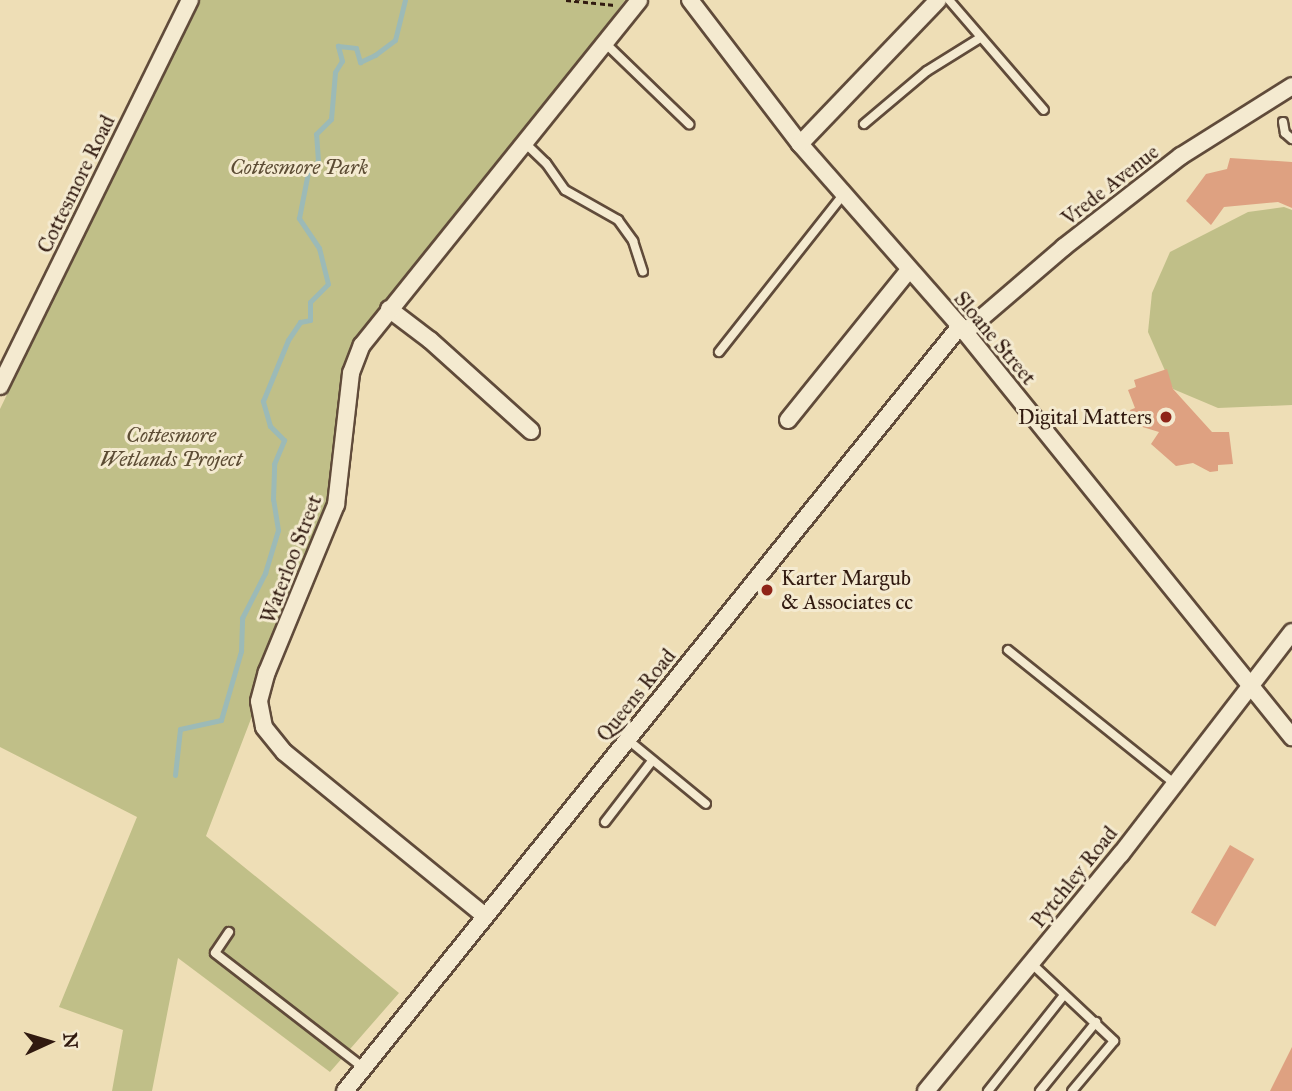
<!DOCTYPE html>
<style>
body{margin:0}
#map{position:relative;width:1292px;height:1091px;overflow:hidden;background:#eedeb6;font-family:"IM FELL Great Primer",serif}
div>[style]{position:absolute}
.green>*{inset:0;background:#c0bf88}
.stream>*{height:5px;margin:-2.5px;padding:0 2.5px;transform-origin:2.5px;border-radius:2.5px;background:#9cbab7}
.building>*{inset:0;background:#dea181;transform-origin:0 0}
.path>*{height:2.5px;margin-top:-1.25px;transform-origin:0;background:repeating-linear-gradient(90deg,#311a10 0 5px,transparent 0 8.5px)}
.roads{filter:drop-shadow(2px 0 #604b3a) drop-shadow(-2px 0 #604b3a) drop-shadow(0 2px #604b3a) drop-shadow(0 -2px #604b3a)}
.service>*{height:8px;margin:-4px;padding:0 4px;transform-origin:4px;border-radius:4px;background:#f4ead0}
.minor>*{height:16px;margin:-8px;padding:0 8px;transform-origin:8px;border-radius:8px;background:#f4ead0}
.dots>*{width:19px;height:19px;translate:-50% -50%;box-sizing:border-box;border:4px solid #f4ead0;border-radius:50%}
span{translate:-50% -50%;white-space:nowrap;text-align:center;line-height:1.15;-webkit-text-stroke:6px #f4ead0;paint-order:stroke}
.park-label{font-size:21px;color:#5c4c34;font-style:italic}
.street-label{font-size:21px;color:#311a10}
.poi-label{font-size:21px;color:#311a10}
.right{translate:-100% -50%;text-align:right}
.left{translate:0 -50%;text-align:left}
.north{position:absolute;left:14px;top:1007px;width:70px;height:70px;-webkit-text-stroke:5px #f4ead0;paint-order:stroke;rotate:86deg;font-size:19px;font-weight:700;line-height:28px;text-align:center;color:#311a10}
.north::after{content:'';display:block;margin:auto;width:24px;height:32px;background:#311a10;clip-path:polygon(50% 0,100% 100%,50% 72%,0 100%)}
</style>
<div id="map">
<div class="green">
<div style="clip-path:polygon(198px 0,625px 0,353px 370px,340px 487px,206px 836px,399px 993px,330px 1072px,178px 958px,152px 1091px,112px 1091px,123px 1030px,59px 1007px,137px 817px,0 747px,0 409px)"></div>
<div style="clip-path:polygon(1284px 207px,1292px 210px,1292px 405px,1218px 408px,1173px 389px,1148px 332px,1152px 293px,1170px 252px,1248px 212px)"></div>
</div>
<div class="stream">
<div style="left:175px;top:775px;width:46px;rotate:-83.8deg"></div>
<div style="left:180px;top:729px;width:42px;rotate:-12.4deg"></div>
<div style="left:221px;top:720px;width:72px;rotate:-73.8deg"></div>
<div style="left:241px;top:651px;width:33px;rotate:-88deg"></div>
<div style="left:242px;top:618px;width:51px;rotate:-62.9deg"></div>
<div style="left:265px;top:573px;width:45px;rotate:-73.2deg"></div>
<div style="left:278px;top:530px;width:31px;rotate:-99deg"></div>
<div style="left:273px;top:499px;width:35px;rotate:-88deg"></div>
<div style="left:274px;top:464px;width:26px;rotate:-67deg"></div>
<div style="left:284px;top:440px;width:20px;rotate:-135deg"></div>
<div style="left:270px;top:426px;width:26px;rotate:-106deg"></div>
<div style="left:263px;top:401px;width:66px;rotate:-67.7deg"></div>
<div style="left:288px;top:340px;width:22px;rotate:-56deg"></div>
<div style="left:300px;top:322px;width:10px;rotate:-11deg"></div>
<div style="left:310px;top:320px;width:18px;rotate:-90deg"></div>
<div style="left:310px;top:302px;width:25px;rotate:-45deg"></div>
<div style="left:328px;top:284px;width:37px;rotate:-104deg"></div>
<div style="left:319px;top:248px;width:36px;rotate:-124deg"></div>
<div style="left:299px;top:218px;width:47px;rotate:-78.9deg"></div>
<div style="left:308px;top:172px;width:15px;rotate:-48deg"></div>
<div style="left:318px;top:161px;width:27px;rotate:-94deg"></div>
<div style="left:316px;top:134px;width:21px;rotate:-45deg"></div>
<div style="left:331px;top:119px;width:47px;rotate:-85.1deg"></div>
<div style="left:335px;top:72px;width:13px;rotate:-58deg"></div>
<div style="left:342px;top:61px;width:16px;rotate:-105deg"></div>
<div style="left:338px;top:46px;width:18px;rotate:6deg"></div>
<div style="left:356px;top:48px;width:15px;rotate:74deg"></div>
<div style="left:360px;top:62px;width:17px;rotate:-25deg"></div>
<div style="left:375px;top:55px;width:25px;rotate:-37deg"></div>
<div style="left:395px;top:40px;width:41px;rotate:-76deg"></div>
</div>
<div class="building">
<div style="clip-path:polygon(1230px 158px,1292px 162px,1292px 208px,1278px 202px,1224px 207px,1211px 225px,1186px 201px,1206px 174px,1227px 169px)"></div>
<div style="clip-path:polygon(1167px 369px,1173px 389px,1212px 432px,1229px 432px,1233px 464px,1218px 465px,1218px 471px,1210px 472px,1193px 463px,1176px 466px,1151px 444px,1159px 432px,1136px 425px,1130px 410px,1135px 408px,1128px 390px,1136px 387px,1134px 380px)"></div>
<div style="left:1230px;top:845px;width:28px;height:78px;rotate:30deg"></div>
<div style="clip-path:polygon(1292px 1047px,1292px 1091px,1270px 1091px)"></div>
</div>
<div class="path">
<div style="left:566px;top:0;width:49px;rotate:5.8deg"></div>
</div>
<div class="roads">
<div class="service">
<div style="left:949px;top:0;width:145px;rotate:49.2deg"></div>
<div style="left:603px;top:41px;width:120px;rotate:44deg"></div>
<div style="left:1283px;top:122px;width:11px;rotate:80deg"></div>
<div style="left:1285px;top:133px;width:9px;rotate:41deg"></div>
<div style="left:864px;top:124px;width:82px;rotate:-40.1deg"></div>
<div style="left:927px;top:71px;width:62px;rotate:-31.9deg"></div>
<div style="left:525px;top:143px;width:29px;rotate:44deg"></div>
<div style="left:546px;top:163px;width:33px;rotate:55deg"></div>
<div style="left:565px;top:190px;width:61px;rotate:29.5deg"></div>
<div style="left:618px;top:220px;width:26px;rotate:54deg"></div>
<div style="left:633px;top:241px;width:32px;rotate:72deg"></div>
<div style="left:719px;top:352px;width:201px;rotate:-51.7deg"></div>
<div style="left:1008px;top:650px;width:214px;rotate:38.7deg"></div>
<div style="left:627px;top:739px;width:102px;rotate:39.4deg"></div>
<div style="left:605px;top:822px;width:77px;rotate:-52.4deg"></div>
<div style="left:229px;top:932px;width:25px;rotate:124deg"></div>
<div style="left:215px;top:953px;width:188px;rotate:37.7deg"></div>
<div style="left:1031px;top:963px;width:114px;rotate:43.2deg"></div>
<div style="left:1114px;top:1041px;width:65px;rotate:130deg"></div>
<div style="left:988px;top:1091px;width:122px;rotate:-51.6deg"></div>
<div style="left:1040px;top:1091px;width:89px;rotate:-50.9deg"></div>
</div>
<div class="minor">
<div style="left:690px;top:0;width:181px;rotate:52.6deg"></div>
<div style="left:800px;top:144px;width:250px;rotate:48.7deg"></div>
<div style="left:965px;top:332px;width:521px;rotate:51.08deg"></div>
<div style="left:800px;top:144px;width:199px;rotate:-46.2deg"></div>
<div style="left:389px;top:309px;width:51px;rotate:37.1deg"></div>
<div style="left:430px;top:340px;width:136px;rotate:42deg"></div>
<div style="left:965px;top:332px;width:130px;rotate:-40.6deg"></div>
<div style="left:1064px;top:247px;width:148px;rotate:-37.9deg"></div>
<div style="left:1181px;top:156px;width:131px;rotate:-32.2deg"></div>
<div style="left:0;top:386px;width:430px;rotate:-63.8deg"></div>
<div style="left:788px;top:420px;width:193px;rotate:-51.1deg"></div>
<div style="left:485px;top:916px;width:259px;rotate:-140.8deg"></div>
<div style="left:284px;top:752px;width:32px;rotate:-129deg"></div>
<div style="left:264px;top:727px;width:26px;rotate:-101deg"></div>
<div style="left:259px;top:701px;width:30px;rotate:-75deg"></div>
<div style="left:267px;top:672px;width:181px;rotate:-67.6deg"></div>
<div style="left:336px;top:505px;width:133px;rotate:-83.5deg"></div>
<div style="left:351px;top:373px;width:30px;rotate:-69deg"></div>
<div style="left:362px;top:345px;width:442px;rotate:-51.2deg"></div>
<div style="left:345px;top:1091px;width:982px;rotate:-51.2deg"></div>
<div style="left:926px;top:1091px;width:307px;rotate:-50.6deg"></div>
<div style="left:1121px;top:854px;width:280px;rotate:-52.4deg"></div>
</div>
</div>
<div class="dots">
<div style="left:1166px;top:417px;background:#8f2418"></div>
<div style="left:767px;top:590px;background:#8f2418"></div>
</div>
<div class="park-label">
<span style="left:299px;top:167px">Cottesmore Park</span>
<span style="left:171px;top:447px">Cottesmore<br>Wetlands Project</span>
</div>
<div class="street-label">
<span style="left:76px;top:184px;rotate:-64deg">Cottesmore Road</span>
<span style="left:1110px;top:185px;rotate:-38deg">Vrede Avenue</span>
<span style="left:995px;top:338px;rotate:50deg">Sloane Street</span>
<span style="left:291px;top:559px;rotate:-69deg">Waterloo Street</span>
<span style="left:636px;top:695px;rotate:-51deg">Queens Road</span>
<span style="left:1074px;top:877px;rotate:-51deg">Pytchley Road</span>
</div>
<div class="poi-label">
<span class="right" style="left:1152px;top:417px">Digital Matters</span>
<span class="left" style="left:781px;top:590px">Karter Margub<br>&amp; Associates cc</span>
</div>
<div class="north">N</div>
</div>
